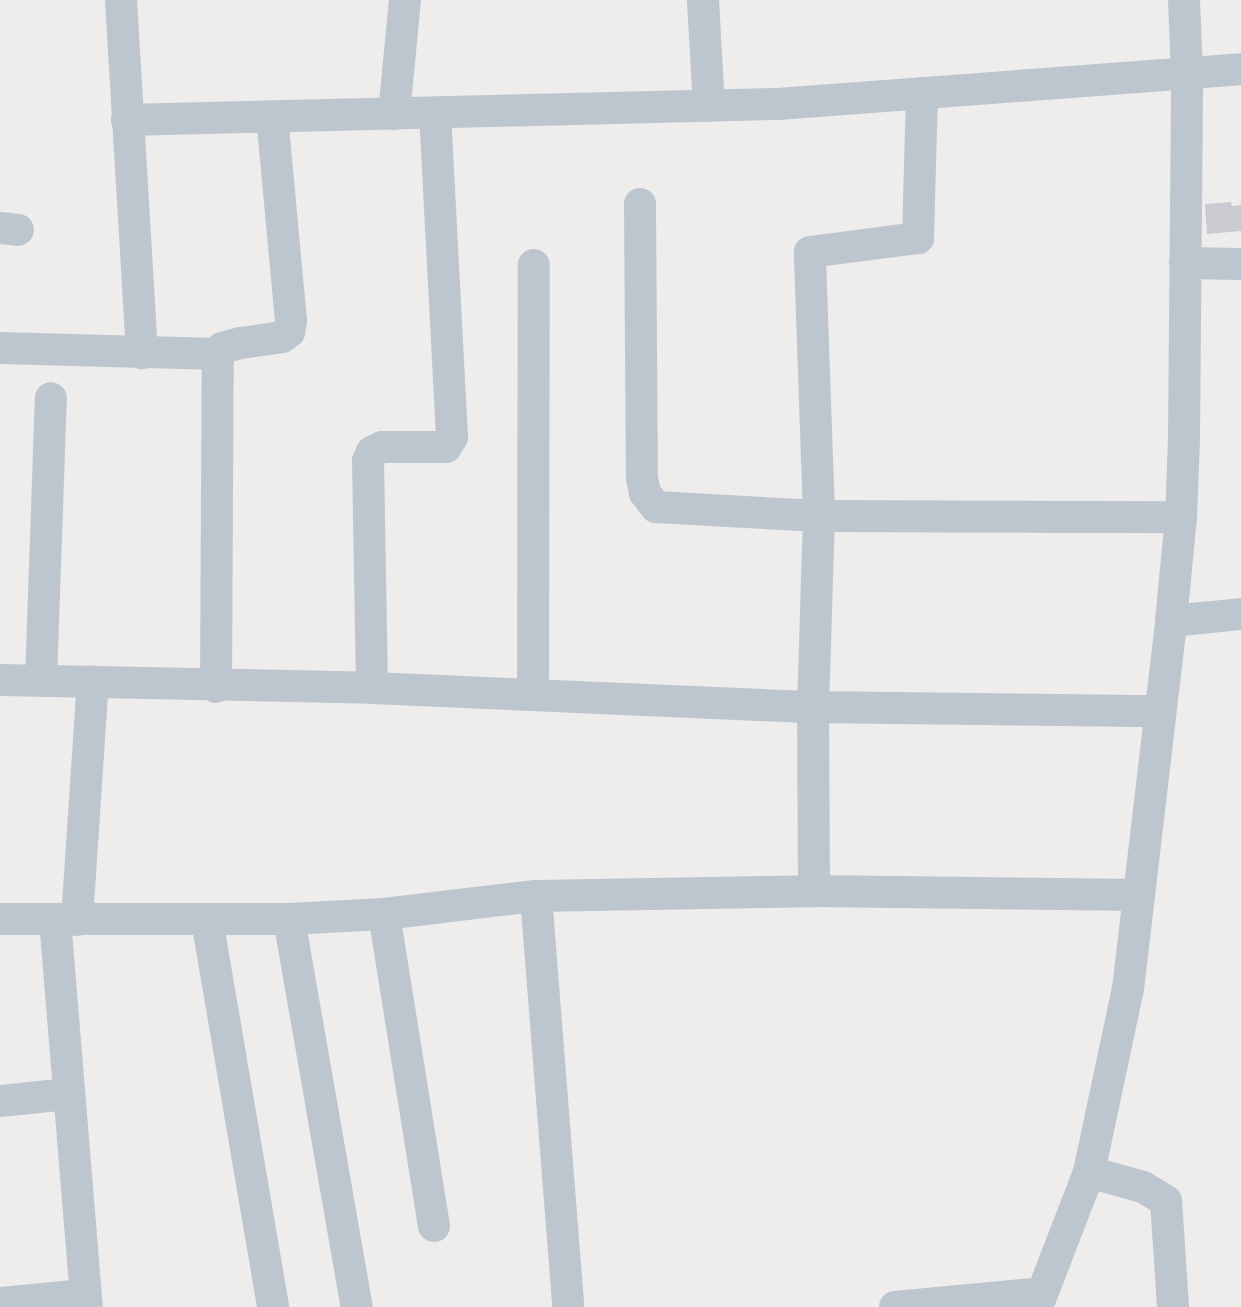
<!DOCTYPE html>
<style>
body{margin:0}
#map{position:relative;width:1241px;height:1307px;overflow:hidden;background:#efecec;font-family:"Exo 2",sans-serif}
div>[style]{position:absolute}
.building>*{inset:0;background:#c9cbd1}
.minor>*{height:32px;margin:-16px;padding:0 16px;transform-origin:16px;border-radius:16px;background:#bdc6cf}
span{translate:-50% -50%;white-space:nowrap;text-align:center;line-height:1.15;-webkit-text-stroke:4.5px #fff;paint-order:stroke}
</style>
<div id="map">
<div class="building">
<div style="clip-path:polygon(1231px 202px,1232px 206px,1241px 205px,1241px 231px,1207px 234px,1205px 204px)"></div>
</div>
<div class="minor">
<div style="left:121px;top:0;width:354px;rotate:86.6deg"></div>
<div style="left:703px;top:0;width:106px;rotate:86.8deg"></div>
<div style="left:394px;top:114px;width:115px;rotate:-84.5deg"></div>
<div style="left:127px;top:120px;width:651px;rotate:-1.41deg"></div>
<div style="left:778px;top:104px;width:464px;rotate:-4.3deg"></div>
<div style="left:640px;top:204px;width:274px;rotate:89.6deg"></div>
<div style="left:642px;top:478px;width:15px;rotate:79deg"></div>
<div style="left:645px;top:493px;width:18px;rotate:52deg"></div>
<div style="left:656px;top:507px;width:163px;rotate:3.2deg"></div>
<div style="left:819px;top:516px;width:362px;rotate:0.2deg"></div>
<div style="left:0;top:228px;width:18px;rotate:6deg"></div>
<div style="left:1185px;top:263px;width:56px;rotate:1deg"></div>
<div style="left:0;top:348px;width:218px;rotate:1.6deg"></div>
<div style="left:1171px;top:621px;width:70px;rotate:-5.7deg"></div>
<div style="left:0;top:680px;width:372px;rotate:1.2deg"></div>
<div style="left:372px;top:688px;width:441px;rotate:2.5deg"></div>
<div style="left:813px;top:707px;width:347px;rotate:0.7deg"></div>
<div style="left:41px;top:680px;width:282px;rotate:-88deg"></div>
<div style="left:216px;top:687px;width:333px;rotate:-89.7deg"></div>
<div style="left:218px;top:354px;width:7px;rotate:-56deg"></div>
<div style="left:222px;top:348px;width:20px;rotate:-15deg"></div>
<div style="left:241px;top:343px;width:41px;rotate:-8.3deg"></div>
<div style="left:282px;top:337px;width:9px;rotate:-36deg"></div>
<div style="left:289px;top:332px;width:11px;rotate:-80deg"></div>
<div style="left:291px;top:321px;width:204px;rotate:-95.3deg"></div>
<div style="left:372px;top:688px;width:227px;rotate:-91deg"></div>
<div style="left:368px;top:461px;width:10px;rotate:-66deg"></div>
<div style="left:372px;top:452px;width:11px;rotate:-27deg"></div>
<div style="left:382px;top:447px;width:64px"></div>
<div style="left:446px;top:447px;width:12px;rotate:-59deg"></div>
<div style="left:452px;top:437px;width:325px;rotate:-93deg"></div>
<div style="left:533px;top:695px;width:430px;rotate:-89.9deg"></div>
<div style="left:814px;top:891px;width:184px;rotate:-90.3deg"></div>
<div style="left:813px;top:707px;width:191px;rotate:-88.2deg"></div>
<div style="left:819px;top:516px;width:264px;rotate:-92deg"></div>
<div style="left:810px;top:252px;width:109px;rotate:-7.4deg"></div>
<div style="left:918px;top:238px;width:145px;rotate:-88.4deg"></div>
<div style="left:536px;top:896px;width:412px;rotate:85.5deg"></div>
<div style="left:384px;top:914px;width:316px;rotate:80.9deg"></div>
<div style="left:0;top:919px;width:289px"></div>
<div style="left:289px;top:919px;width:95px;rotate:-3deg"></div>
<div style="left:384px;top:914px;width:153px;rotate:-6.8deg"></div>
<div style="left:536px;top:896px;width:278px;rotate:-1deg"></div>
<div style="left:814px;top:891px;width:324px;rotate:0.7deg"></div>
<div style="left:289px;top:919px;width:394px;rotate:80.1deg"></div>
<div style="left:55px;top:920px;width:388px;rotate:85.3deg"></div>
<div style="left:77px;top:920px;width:239px;rotate:-86.2deg"></div>
<div style="left:207px;top:920px;width:393px;rotate:80.3deg"></div>
<div style="left:0;top:1101px;width:68px;rotate:-5.9deg"></div>
<div style="left:1089px;top:1172px;width:56px;rotate:15.5deg"></div>
<div style="left:1143px;top:1187px;width:27px;rotate:31deg"></div>
<div style="left:1166px;top:1201px;width:106px;rotate:86.2deg"></div>
<div style="left:0;top:1303px;width:85px;rotate:-5.4deg"></div>
<div style="left:895px;top:1307px;width:148px;rotate:-5.4deg"></div>
<div style="left:1037px;top:1307px;width:145px;rotate:-68.9deg"></div>
<div style="left:1089px;top:1172px;width:187px;rotate:-78deg"></div>
<div style="left:1128px;top:989px;width:371px;rotate:-83.3deg"></div>
<div style="left:1171px;top:621px;width:104px;rotate:-84.5deg"></div>
<div style="left:1181px;top:517px;width:79px;rotate:-87.8deg"></div>
<div style="left:1184px;top:438px;width:366px;rotate:-89.5deg"></div>
<div style="left:1187px;top:72px;width:72px;rotate:-92.4deg"></div>
</div>
</div>
